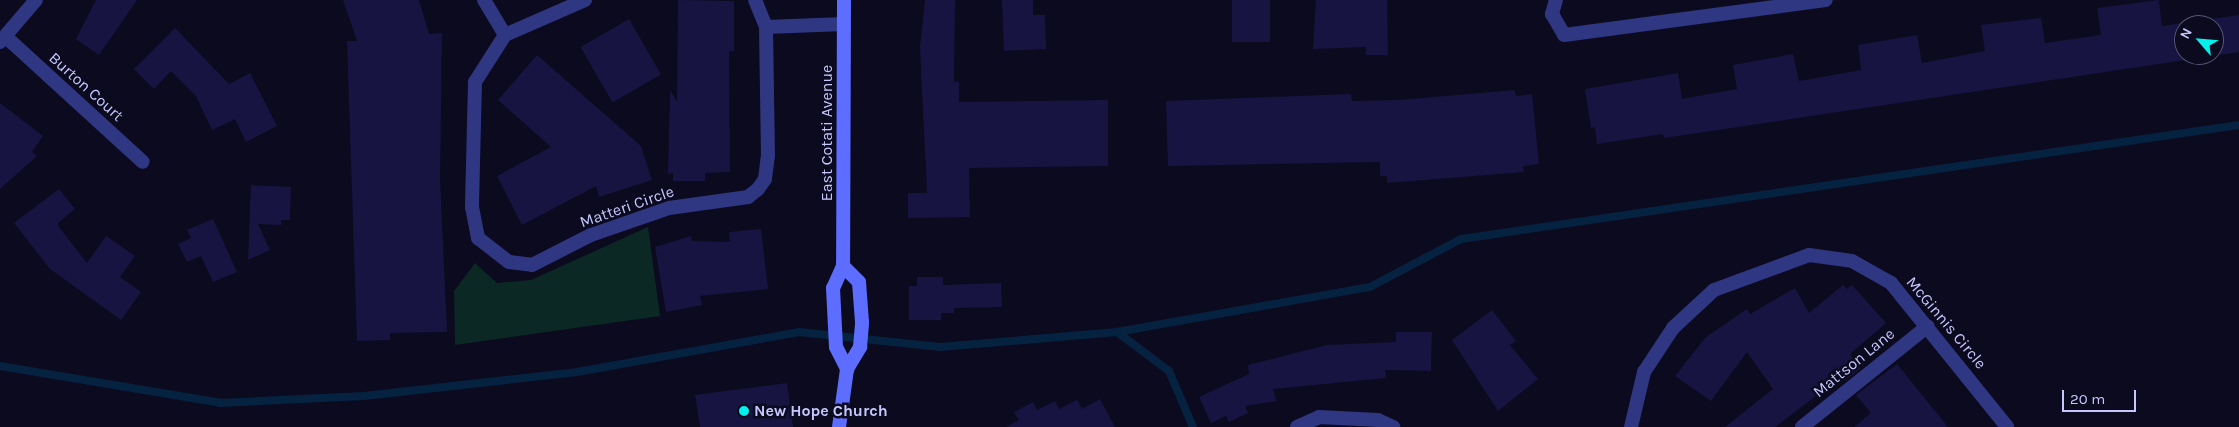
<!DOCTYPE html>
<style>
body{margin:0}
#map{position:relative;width:2239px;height:427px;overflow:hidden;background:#0b0a1e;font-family:Karla,sans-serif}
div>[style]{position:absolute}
.green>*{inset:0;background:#0c2824}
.stream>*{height:8px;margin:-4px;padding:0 4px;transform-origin:4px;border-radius:4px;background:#062241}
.building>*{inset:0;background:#171441;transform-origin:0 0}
.minor>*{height:14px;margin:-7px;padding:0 7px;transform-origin:7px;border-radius:7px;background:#2f3682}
.secondary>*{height:14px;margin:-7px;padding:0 7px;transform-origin:7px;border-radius:7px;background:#5d6dff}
.dots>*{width:14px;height:14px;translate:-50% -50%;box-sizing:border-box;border:2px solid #0b0a1e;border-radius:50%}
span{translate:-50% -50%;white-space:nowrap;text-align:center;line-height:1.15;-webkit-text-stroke:5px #0b0a1e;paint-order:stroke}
.street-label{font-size:16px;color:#c6c7ff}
.poi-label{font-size:16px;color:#c6c7ff;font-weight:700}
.left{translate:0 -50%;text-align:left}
.north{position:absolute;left:2174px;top:15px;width:50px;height:50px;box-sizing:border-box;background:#0b0a1e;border:1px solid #565678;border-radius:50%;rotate:297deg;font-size:14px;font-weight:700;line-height:20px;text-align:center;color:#c6c7ff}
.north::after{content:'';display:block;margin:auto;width:18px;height:22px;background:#00f1ed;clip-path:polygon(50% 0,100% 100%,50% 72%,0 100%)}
.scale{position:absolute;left:2062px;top:390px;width:74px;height:22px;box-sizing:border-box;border:2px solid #c6c7ff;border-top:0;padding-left:6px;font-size:15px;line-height:18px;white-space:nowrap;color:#c6c7ff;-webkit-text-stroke:4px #0b0a1e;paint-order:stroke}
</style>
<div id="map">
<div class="green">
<div style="clip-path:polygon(648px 227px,660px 316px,455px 345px,454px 291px,475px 263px,497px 283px,531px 280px)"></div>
</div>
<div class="stream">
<div style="left:1117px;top:332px;width:65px;rotate:36.9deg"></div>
<div style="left:1169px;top:371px;width:61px;rotate:66.8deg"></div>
<div style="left:0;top:366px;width:223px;rotate:9.5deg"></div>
<div style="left:220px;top:403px;width:144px;rotate:-2.8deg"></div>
<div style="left:364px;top:396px;width:214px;rotate:-6.4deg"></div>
<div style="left:577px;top:372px;width:226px;rotate:-10.2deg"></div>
<div style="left:799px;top:332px;width:142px;rotate:6.1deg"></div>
<div style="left:940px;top:347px;width:178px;rotate:-4.8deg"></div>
<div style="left:1117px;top:332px;width:257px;rotate:-10.1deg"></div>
<div style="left:1370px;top:287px;width:103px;rotate:-27.8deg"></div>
<div style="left:1461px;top:239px;width:786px;rotate:-8.34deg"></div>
</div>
<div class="building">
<div style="clip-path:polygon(96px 0,137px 0,99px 55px,76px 39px)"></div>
<div style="clip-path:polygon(343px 0,419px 0,429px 34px,442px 33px,440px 179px,447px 332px,390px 333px,390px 340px,357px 341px,347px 41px,357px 41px)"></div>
<div style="clip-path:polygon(678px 0,734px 1px,734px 51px,729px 51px,730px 172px,705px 173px,705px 181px,673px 181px,673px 173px,668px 174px,670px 90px,677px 102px)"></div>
<div style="clip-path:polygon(925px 0,955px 0,954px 82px,959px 82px,959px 102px,1108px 100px,1108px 166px,969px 168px,970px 217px,908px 218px,908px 193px,927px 193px,920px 47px)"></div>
<div style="clip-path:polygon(1002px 0,1033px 0,1033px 15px,1045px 15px,1046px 49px,1004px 51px)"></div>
<div style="left:1232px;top:0;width:38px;height:42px"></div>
<div style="clip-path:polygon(1316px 0,1387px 0,1388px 55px,1366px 55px,1366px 47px,1313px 49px)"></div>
<div style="clip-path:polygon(evenodd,2159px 0,2162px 26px,2239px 15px,2239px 52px,1664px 138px,1663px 134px,1597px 144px,1595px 127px,1591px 128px,1585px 89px,1678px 73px,1682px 99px,1737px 89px,1733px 65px,1793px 54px,1799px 81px,1861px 70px,1858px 45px,1917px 35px,1922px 63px,1985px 51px,1981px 25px,2041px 18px,2045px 43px,2101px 35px,2097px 8px,2159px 0,2184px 25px,2214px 25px,2214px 55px,2184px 55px,2184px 25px)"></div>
<div style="left:629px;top:19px;width:64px;height:56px;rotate:60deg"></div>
<div style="clip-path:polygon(175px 28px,229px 84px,250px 73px,277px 126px,246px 142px,235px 119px,212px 130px,196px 96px,171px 71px,154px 89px,134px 69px)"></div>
<div style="clip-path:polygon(537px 55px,641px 146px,652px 180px,599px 197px,596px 186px,522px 225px,497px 176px,551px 147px,498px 100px)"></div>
<div style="clip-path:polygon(1515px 90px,1516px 96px,1532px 94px,1539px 164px,1523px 166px,1524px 172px,1387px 183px,1387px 176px,1380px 176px,1380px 162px,1168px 166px,1166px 101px,1351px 94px,1352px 101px,1399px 100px)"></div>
<div style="clip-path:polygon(0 103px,43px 136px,32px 152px,37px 156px,0 189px)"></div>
<div style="clip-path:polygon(251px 185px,291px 187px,290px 220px,281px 220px,281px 225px,258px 224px,270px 250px,248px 260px)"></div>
<div style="clip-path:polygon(59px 189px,75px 209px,58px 223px,59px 227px,87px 263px,106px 236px,135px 256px,120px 277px,141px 292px,121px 320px,50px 269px,14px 223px)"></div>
<div style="clip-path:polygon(213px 219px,237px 272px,213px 282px,201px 256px,187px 262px,178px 244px,191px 238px,187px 230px)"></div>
<div style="clip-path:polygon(761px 229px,768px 289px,700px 296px,702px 305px,666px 312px,655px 247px,691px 236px,692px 241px,730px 242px,729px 232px)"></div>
<div style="clip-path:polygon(917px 277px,943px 277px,943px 285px,1001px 283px,1002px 307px,954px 308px,954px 313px,941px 313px,941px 320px,909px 320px,909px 286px,917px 286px)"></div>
<div style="clip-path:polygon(1843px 285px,1847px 289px,1852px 285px,1886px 323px,1850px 354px,1861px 368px,1845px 381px,1841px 377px,1775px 427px,1725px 427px,1773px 389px,1747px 352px,1711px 401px,1675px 376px,1706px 337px,1747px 309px,1750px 314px,1795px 288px,1809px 313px)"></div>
<div style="clip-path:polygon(1492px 310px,1516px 341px,1510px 345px,1538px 379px,1498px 411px,1452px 340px)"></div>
<div style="clip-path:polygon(1396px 332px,1432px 332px,1431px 371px,1385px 370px,1386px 378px,1273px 389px,1276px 401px,1245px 406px,1248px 413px,1229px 422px,1226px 416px,1211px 423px,1199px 397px,1249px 374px,1248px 365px,1327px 345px,1396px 342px)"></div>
<div style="clip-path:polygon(1897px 364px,1927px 401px,1948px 427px,1854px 427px,1871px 413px,1856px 395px)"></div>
<div style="clip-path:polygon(787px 383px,793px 427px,700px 427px,695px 395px)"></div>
<div style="clip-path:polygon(1100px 399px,1115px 427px,1006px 427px,1019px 420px,1014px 412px,1033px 402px,1037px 410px,1055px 401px,1059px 409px,1077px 400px,1082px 409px)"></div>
</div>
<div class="minor">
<div style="left:484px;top:0;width:41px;rotate:59deg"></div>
<div style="left:585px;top:0;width:87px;rotate:156.4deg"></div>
<div style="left:505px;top:35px;width:56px;rotate:122.6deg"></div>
<div style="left:475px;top:82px;width:125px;rotate:91.4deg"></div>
<div style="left:472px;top:207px;width:32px;rotate:79deg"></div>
<div style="left:478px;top:238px;width:39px;rotate:38deg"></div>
<div style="left:509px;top:262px;width:23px;rotate:7deg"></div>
<div style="left:532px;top:265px;width:66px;rotate:-27deg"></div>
<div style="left:591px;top:235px;width:83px;rotate:-19.1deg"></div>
<div style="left:669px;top:208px;width:80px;rotate:-7.9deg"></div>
<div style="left:748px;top:197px;width:13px;rotate:-39deg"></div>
<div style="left:758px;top:189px;width:12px;rotate:-55deg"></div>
<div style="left:765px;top:179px;width:23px;rotate:-83deg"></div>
<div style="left:768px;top:156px;width:129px;rotate:-90.9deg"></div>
<div style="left:766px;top:27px;width:29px;rotate:-112deg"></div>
<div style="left:1556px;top:0;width:15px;rotate:106deg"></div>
<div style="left:1552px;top:14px;width:24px;rotate:60deg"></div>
<div style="left:1564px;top:35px;width:264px;rotate:-7.6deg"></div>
<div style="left:766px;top:27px;width:78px;rotate:-2.2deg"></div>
<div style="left:6px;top:37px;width:185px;rotate:42.4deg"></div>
<div style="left:0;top:42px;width:55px;rotate:-49.4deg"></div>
<div style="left:1297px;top:427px;width:24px;rotate:-24deg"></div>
<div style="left:1319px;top:417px;width:59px;rotate:2.9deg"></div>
<div style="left:1378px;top:420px;width:17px;rotate:25deg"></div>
<div style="left:1631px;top:427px;width:57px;rotate:-76.7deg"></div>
<div style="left:1644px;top:372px;width:53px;rotate:-56.6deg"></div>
<div style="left:1673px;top:328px;width:56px;rotate:-42.8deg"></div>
<div style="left:1714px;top:290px;width:101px;rotate:-20.2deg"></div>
<div style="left:1809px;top:255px;width:43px;rotate:7.9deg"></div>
<div style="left:1852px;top:261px;width:45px;rotate:29.4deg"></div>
<div style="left:1891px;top:283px;width:185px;rotate:51.1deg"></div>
<div style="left:1802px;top:427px;width:161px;rotate:-38.7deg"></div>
</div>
<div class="secondary">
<div style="left:844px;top:0;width:266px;rotate:90.2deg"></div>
<div style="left:843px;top:266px;width:24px;rotate:114deg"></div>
<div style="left:833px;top:288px;width:59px;rotate:87.1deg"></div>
<div style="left:836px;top:347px;width:25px;rotate:63deg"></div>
<div style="left:839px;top:427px;width:59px;rotate:-82.1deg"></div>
<div style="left:847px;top:369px;width:26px;rotate:-59deg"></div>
<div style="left:860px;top:347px;width:25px;rotate:-85deg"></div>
<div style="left:862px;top:322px;width:40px;rotate:-94.3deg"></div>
<div style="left:859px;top:282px;width:23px;rotate:-135deg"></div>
</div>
<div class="dots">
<div style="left:744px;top:411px;background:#00f1ed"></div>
</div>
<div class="street-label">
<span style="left:86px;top:87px;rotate:42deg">Burton Court</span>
<span style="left:827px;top:133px;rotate:-90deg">East Cotati Avenue</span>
<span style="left:627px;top:207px;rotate:-19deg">Matteri Circle</span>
<span style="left:1946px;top:323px;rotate:50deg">McGinnis Circle</span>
<span style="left:1854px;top:363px;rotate:-39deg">Mattson Lane</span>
</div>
<div class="poi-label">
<span class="left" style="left:754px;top:411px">New Hope Church</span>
</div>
<div class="north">N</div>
<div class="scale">20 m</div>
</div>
